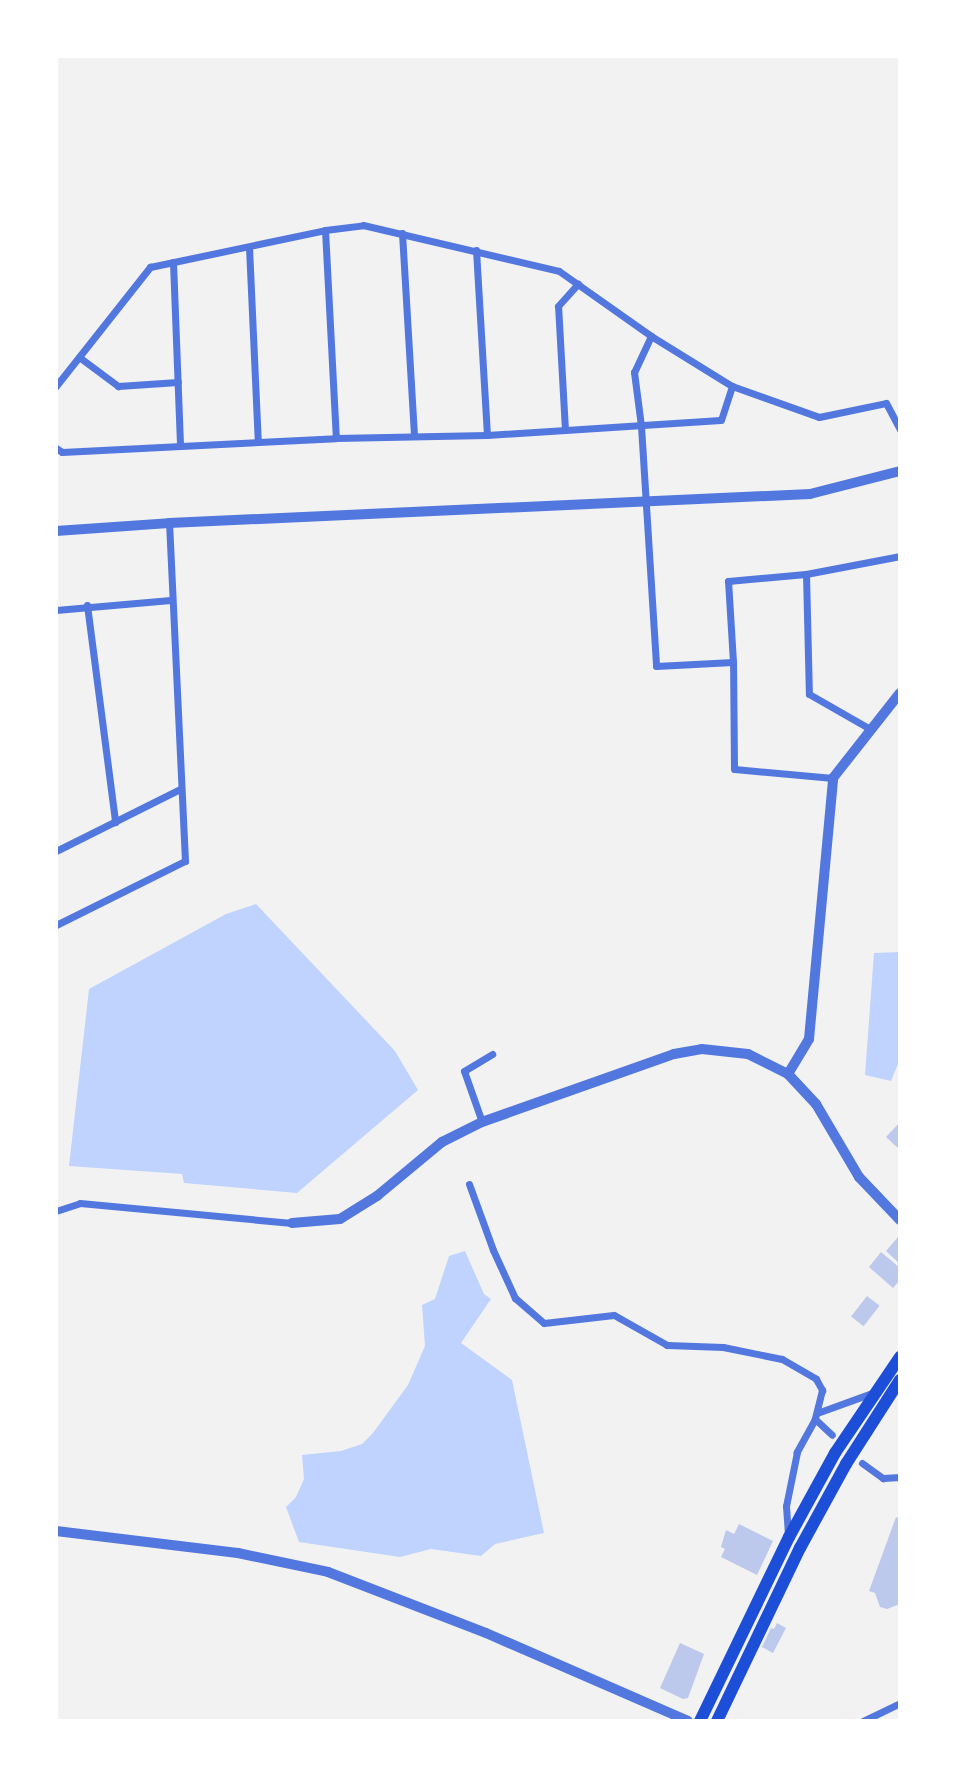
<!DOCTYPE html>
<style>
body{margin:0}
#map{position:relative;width:956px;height:1777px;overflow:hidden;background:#f2f2f2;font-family:"Source Sans 3",sans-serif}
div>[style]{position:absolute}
.water>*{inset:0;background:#bfd3fe}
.building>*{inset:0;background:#bdc9ec;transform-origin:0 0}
.minor>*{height:7px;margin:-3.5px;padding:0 3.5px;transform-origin:3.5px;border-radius:3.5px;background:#5277de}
.tertiary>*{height:10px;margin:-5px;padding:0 5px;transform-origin:5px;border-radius:5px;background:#5277de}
.primary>*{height:12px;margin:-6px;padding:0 6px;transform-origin:6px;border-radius:6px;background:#1d4ed8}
span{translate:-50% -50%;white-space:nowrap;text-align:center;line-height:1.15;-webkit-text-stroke:5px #fff;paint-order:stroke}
.frame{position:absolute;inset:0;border:58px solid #fff;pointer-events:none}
</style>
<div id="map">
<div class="water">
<div style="clip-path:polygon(256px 904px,395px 1051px,418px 1090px,297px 1193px,184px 1183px,182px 1174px,69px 1166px,89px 989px,226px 914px)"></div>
<div style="clip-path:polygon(900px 952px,900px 1059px,891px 1081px,865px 1075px,874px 953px)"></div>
<div style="clip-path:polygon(465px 1251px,484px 1294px,491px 1299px,461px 1343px,512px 1380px,544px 1533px,495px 1544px,481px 1556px,431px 1549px,400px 1557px,299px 1542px,286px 1507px,296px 1497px,304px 1479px,302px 1455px,341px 1451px,362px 1444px,373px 1433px,408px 1385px,425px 1346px,422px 1305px,435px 1299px,449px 1256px)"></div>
</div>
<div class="building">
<div style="clip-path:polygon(900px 1122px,900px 1150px,886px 1137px)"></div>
<div style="clip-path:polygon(898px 1237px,900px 1239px,900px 1264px,886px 1251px)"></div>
<div style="clip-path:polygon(881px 1252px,900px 1268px,900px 1280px,893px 1288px,869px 1267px)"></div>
<div style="left:867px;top:1296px;width:16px;height:26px;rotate:38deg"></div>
<div style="clip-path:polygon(896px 1517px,900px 1519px,900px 1604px,887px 1609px,880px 1607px,875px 1593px,869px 1591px)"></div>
<div style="clip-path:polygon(739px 1524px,773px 1541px,757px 1575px,721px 1557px,725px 1549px,721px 1547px,726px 1530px,734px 1534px)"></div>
<div style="clip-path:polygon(777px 1623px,786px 1628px,773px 1653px,762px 1647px,771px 1628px,774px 1629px)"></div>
<div style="clip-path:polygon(680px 1643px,704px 1654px,688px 1698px,683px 1699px,660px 1688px)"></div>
</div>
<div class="minor">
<div style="left:325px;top:230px;width:208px;rotate:87deg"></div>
<div style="left:402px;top:233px;width:203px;rotate:86.6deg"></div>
<div style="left:249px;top:247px;width:195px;rotate:87.4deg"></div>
<div style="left:476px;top:250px;width:185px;rotate:86.6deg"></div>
<div style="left:173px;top:262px;width:184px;rotate:87.8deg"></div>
<div style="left:651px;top:336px;width:40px;rotate:115deg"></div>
<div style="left:634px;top:372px;width:54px;rotate:82.6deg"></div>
<div style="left:641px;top:426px;width:240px;rotate:86.4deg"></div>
<div style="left:656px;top:666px;width:77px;rotate:-3deg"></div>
<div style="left:79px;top:357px;width:49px;rotate:36.6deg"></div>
<div style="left:118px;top:386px;width:60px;rotate:-3.8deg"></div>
<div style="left:56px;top:386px;width:152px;rotate:-51.7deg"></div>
<div style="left:150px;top:267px;width:179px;rotate:-11.9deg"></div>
<div style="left:325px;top:230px;width:38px;rotate:-7deg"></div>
<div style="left:363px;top:225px;width:201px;rotate:13.2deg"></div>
<div style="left:559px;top:271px;width:113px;rotate:35.2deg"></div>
<div style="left:651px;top:336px;width:95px;rotate:31.7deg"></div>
<div style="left:732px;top:386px;width:92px;rotate:19.6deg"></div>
<div style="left:819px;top:417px;width:68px;rotate:-11.8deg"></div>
<div style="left:886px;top:403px;width:30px;rotate:62deg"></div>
<div style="left:565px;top:430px;width:124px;rotate:-93.2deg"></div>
<div style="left:558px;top:306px;width:30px;rotate:-48deg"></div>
<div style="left:56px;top:448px;width:7px;rotate:34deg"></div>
<div style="left:62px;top:452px;width:274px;rotate:-2.9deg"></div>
<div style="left:336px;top:438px;width:151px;rotate:-1.1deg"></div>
<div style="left:487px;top:435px;width:234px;rotate:-3.7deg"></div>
<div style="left:721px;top:420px;width:36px;rotate:-72deg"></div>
<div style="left:806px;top:574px;width:120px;rotate:88.6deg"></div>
<div style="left:809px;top:694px;width:70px;rotate:29.8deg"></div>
<div style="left:87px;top:605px;width:219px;rotate:82.6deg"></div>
<div style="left:56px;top:610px;width:115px;rotate:-5deg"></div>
<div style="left:833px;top:778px;width:99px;rotate:-174.8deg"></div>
<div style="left:734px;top:769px;width:107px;rotate:-90.5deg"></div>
<div style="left:733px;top:662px;width:81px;rotate:-93.5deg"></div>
<div style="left:728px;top:581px;width:78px;rotate:-5.1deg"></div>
<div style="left:806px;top:574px;width:96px;rotate:-10.8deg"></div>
<div style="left:56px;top:851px;width:139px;rotate:-26.6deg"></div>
<div style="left:56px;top:925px;width:144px;rotate:-26.4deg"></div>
<div style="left:185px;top:861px;width:338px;rotate:-92.7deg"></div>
<div style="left:482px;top:1122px;width:54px;rotate:-109.4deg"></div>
<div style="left:464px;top:1071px;width:33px;rotate:-31deg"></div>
<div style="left:469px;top:1184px;width:70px;rotate:70deg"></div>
<div style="left:493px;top:1250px;width:53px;rotate:65.4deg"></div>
<div style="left:515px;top:1298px;width:38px;rotate:41deg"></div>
<div style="left:544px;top:1323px;width:70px;rotate:-6.5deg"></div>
<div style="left:614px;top:1315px;width:61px;rotate:29.5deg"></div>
<div style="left:667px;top:1345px;width:56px;rotate:2deg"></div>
<div style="left:723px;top:1347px;width:60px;rotate:11.5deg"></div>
<div style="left:782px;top:1359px;width:39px;rotate:30deg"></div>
<div style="left:816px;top:1379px;width:13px;rotate:61deg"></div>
<div style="left:822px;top:1390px;width:30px;rotate:104deg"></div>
<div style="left:815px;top:1419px;width:38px;rotate:119deg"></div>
<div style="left:797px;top:1452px;width:55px;rotate:101.5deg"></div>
<div style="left:786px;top:1506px;width:28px;rotate:86deg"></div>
<div style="left:56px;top:1211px;width:25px;rotate:-18deg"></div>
<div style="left:80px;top:1203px;width:213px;rotate:5.4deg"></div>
<div style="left:817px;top:1413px;width:62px;rotate:-19.9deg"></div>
<div style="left:815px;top:1419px;width:23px;rotate:43deg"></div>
<div style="left:862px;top:1463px;width:26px;rotate:36deg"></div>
<div style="left:883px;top:1478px;width:17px;rotate:-3deg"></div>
<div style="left:863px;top:1721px;width:41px;rotate:-25.9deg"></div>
</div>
<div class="tertiary">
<div style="left:56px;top:531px;width:113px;rotate:-4deg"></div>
<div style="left:169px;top:523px;width:642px;rotate:-2.59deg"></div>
<div style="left:810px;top:494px;width:93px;rotate:-14.3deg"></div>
<div style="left:788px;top:1074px;width:41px;rotate:-59deg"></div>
<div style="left:809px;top:1039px;width:262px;rotate:-84.7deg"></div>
<div style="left:833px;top:778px;width:108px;rotate:-51.8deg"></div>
<div style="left:292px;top:1223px;width:48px;rotate:-4.8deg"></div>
<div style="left:340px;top:1219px;width:44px;rotate:-31.9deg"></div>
<div style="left:377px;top:1196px;width:85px;rotate:-39.7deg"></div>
<div style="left:442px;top:1142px;width:45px;rotate:-26.6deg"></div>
<div style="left:482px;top:1122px;width:204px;rotate:-19.5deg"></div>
<div style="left:674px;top:1054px;width:28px;rotate:-10deg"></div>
<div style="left:702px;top:1049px;width:46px;rotate:6.2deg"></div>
<div style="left:748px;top:1054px;width:45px;rotate:26.6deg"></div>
<div style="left:788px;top:1074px;width:41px;rotate:47deg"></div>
<div style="left:816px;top:1104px;width:85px;rotate:59.5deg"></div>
<div style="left:859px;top:1177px;width:59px;rotate:46.4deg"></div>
<div style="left:56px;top:1531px;width:183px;rotate:6.9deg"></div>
<div style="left:238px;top:1553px;width:92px;rotate:11.9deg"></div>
<div style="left:328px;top:1572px;width:169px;rotate:21.1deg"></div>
<div style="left:486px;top:1633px;width:220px;rotate:23.5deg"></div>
</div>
<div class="primary">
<div style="left:700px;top:1721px;width:204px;rotate:-64.2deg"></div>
<div style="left:789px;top:1537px;width:96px;rotate:-61.3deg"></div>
<div style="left:835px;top:1453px;width:116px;rotate:-55.9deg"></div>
<div style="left:717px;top:1721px;width:192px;rotate:-64.4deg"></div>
<div style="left:800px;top:1548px;width:96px;rotate:-61.3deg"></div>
<div style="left:846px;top:1464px;width:100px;rotate:-57.3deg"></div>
</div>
<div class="frame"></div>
</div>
